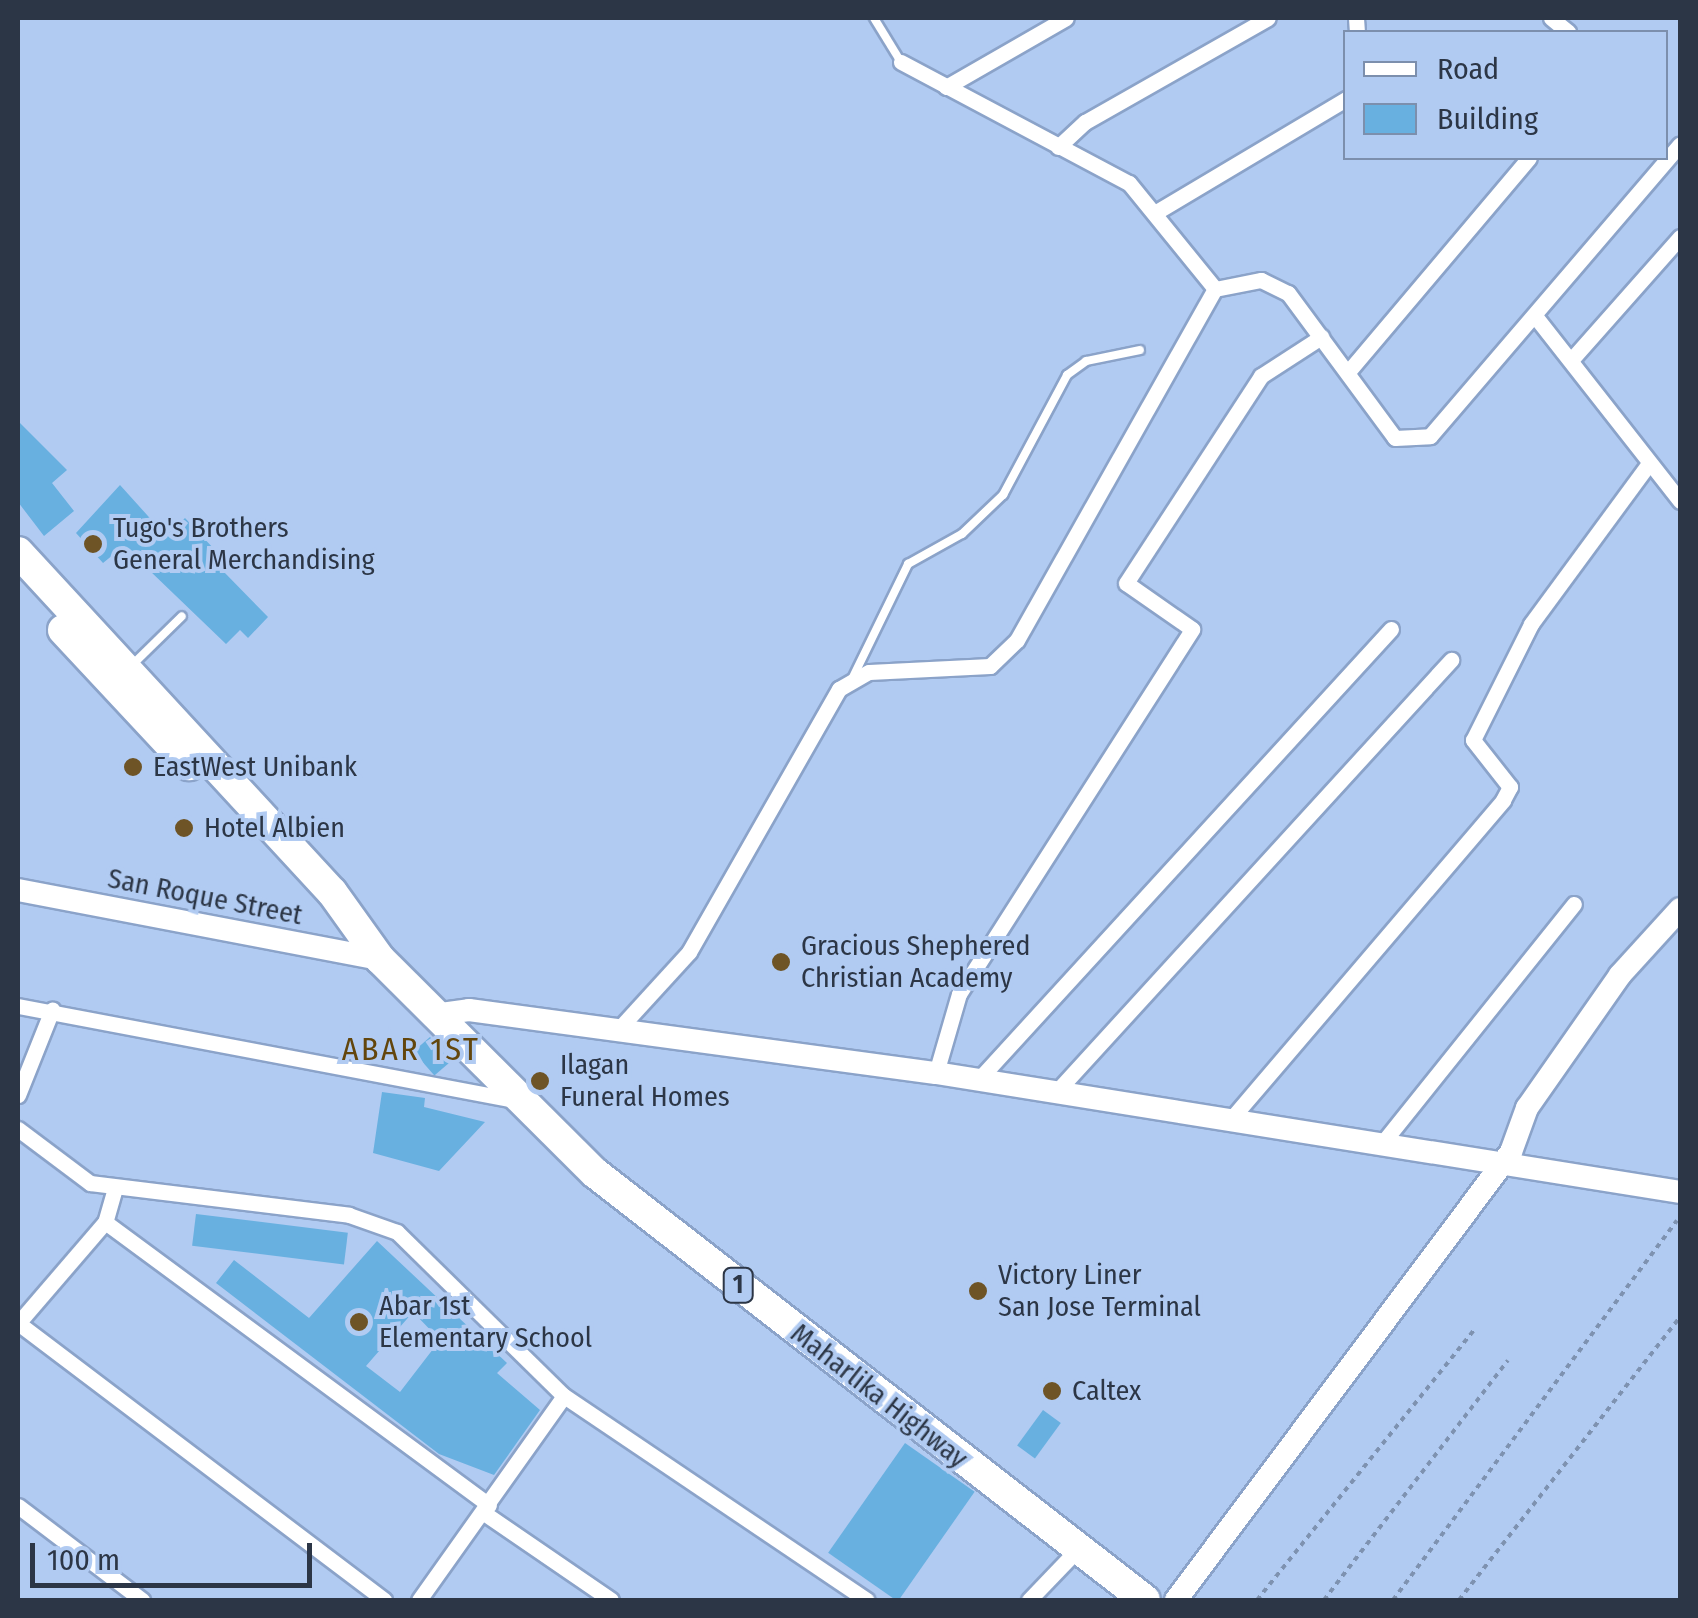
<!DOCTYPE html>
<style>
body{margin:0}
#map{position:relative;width:1698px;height:1618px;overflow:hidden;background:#b1cbf2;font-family:"Fira Sans Condensed",sans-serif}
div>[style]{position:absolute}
.building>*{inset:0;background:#68b0e0;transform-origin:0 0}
.path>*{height:4px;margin-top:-2px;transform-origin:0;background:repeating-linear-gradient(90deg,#7e92b0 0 5px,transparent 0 10px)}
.roads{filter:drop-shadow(2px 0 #8ba3c9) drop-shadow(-2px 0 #8ba3c9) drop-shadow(0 2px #8ba3c9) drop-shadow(0 -2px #8ba3c9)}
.lane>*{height:8px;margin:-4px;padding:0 4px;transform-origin:4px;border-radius:4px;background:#fff}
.street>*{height:15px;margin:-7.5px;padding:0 7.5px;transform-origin:7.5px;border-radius:7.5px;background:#fff}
.secondary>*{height:22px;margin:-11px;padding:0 11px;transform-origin:11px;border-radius:11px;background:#fff}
.highway>*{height:30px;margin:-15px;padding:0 15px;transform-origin:15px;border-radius:15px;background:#fff}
.dots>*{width:28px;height:28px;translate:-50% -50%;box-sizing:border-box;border:5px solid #b1cbf2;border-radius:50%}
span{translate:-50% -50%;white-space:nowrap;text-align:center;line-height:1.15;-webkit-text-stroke:8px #b1cbf2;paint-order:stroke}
.shield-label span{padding:2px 8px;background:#b1cbf2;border:2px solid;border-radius:8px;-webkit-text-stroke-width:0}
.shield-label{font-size:25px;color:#2c3646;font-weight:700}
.poi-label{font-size:28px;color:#2c3646}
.left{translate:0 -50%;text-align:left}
.street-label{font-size:28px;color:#2c3646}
.quarter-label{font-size:32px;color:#63460c;letter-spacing:2.5px}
.frame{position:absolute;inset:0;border:20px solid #2c3646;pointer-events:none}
.legend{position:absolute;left:1343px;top:30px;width:325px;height:130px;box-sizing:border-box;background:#b1cbf2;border:2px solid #7c8fad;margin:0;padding:12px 18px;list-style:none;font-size:30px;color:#2c3646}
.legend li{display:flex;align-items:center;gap:20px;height:50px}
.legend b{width:50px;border:2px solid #7c8fad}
.scale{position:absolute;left:30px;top:1543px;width:282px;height:45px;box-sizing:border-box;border:5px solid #2c3646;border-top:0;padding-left:12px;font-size:30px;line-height:35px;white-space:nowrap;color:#2c3646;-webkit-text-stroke:8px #b1cbf2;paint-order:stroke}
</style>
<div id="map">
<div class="building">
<div style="clip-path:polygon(18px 421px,67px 470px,52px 483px,74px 511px,44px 536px,18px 502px)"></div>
<div style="clip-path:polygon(120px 485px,166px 536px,185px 518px,230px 566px,224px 572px,268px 617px,248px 638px,240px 630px,226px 644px,124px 546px,103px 563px,76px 533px)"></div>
<div style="left:430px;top:1037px;width:32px;height:22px;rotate:49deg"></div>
<div style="clip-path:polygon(382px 1092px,425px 1098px,424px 1107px,485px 1122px,439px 1171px,373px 1153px)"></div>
<div style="left:196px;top:1214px;width:153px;height:32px;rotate:7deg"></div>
<div style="clip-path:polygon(evenodd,377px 1241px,507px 1363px,497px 1373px,540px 1410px,494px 1475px,439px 1454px,216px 1283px,234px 1260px,309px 1318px,377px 1241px,413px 1312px,440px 1340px,400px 1392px,366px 1366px,413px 1312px)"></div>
<div style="left:1043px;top:1410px;width:22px;height:44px;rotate:36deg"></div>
<div style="left:905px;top:1443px;width:85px;height:134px;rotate:35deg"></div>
</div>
<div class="path">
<div style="left:1257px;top:1600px;width:346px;rotate:-51.2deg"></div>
<div style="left:1324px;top:1600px;width:302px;rotate:-52.5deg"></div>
<div style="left:1393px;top:1600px;width:474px;rotate:-53.2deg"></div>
<div style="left:1459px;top:1600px;width:359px;rotate:-52deg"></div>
</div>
<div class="roads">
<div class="lane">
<div style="left:874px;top:18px;width:52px;rotate:58.5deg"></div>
<div style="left:131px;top:666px;width:71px;rotate:-44.4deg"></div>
<div style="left:853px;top:677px;width:126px;rotate:-64deg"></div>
<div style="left:908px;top:564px;width:62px;rotate:-29.1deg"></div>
<div style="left:962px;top:534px;width:57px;rotate:-43.6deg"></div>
<div style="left:1003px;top:495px;width:136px;rotate:-61.9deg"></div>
<div style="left:1067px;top:375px;width:24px;rotate:-36deg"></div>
<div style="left:1086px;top:361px;width:55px;rotate:-11.5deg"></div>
</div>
<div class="street">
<div style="left:1356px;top:18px;width:14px;rotate:86deg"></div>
<div style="left:1551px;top:18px;width:22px;rotate:39deg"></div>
<div style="left:901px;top:62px;width:258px;rotate:28deg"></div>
<div style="left:1129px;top:183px;width:136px;rotate:50.9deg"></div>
<div style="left:946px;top:87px;width:138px;rotate:-29.9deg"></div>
<div style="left:1058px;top:147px;width:37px;rotate:-43deg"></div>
<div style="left:1085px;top:122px;width:210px;rotate:-29.6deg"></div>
<div style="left:1158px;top:211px;width:219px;rotate:-30.8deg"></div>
<div style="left:1215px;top:289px;width:47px;rotate:-11.1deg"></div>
<div style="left:1261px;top:280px;width:30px;rotate:26deg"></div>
<div style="left:1288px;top:293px;width:180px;rotate:53.6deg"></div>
<div style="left:1395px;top:438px;width:35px;rotate:-3deg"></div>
<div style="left:1430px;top:436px;width:384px;rotate:-49.4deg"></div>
<div style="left:1535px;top:316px;width:235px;rotate:51.9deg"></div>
<div style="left:1572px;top:359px;width:163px;rotate:-48.5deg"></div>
<div style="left:1348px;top:372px;width:280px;rotate:-49.8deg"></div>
<div style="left:18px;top:1006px;width:506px;rotate:10.71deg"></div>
<div style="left:616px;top:1032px;width:108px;rotate:-47.6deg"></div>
<div style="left:689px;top:952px;width:303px;rotate:-60.3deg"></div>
<div style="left:839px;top:689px;width:34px;rotate:-30deg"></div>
<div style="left:869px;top:672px;width:121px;rotate:-2.8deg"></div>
<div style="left:990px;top:666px;width:37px;rotate:-44deg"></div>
<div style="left:1017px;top:640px;width:403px;rotate:-60.6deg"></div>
<div style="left:936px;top:1073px;width:82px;rotate:-73.8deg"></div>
<div style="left:959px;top:994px;width:433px;rotate:-57.4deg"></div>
<div style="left:1192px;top:629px;width:80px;rotate:-145.1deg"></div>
<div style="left:1126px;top:583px;width:247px;rotate:-56.9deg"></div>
<div style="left:1261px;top:376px;width:72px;rotate:-33deg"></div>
<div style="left:979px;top:1079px;width:610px;rotate:-47.52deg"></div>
<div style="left:1058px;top:1090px;width:583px;rotate:-47.57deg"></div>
<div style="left:18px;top:1095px;width:92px;rotate:-68.2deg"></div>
<div style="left:1231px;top:1119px;width:419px;rotate:-49.5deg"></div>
<div style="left:1503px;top:800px;width:15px;rotate:-62deg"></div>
<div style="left:1510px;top:787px;width:60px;rotate:-128.2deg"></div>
<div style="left:1473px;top:740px;width:130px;rotate:-63.4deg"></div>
<div style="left:1531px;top:624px;width:197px;rotate:-53.7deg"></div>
<div style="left:18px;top:1129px;width:90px;rotate:36.9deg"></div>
<div style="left:90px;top:1183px;width:261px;rotate:7deg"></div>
<div style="left:349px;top:1215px;width:51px;rotate:19.5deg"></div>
<div style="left:397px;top:1232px;width:234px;rotate:44.5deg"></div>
<div style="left:564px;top:1396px;width:365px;rotate:34deg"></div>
<div style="left:1380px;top:1146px;width:310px;rotate:-51.3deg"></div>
<div style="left:115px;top:1188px;width:35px;rotate:106deg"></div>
<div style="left:105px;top:1222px;width:133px;rotate:130.7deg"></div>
<div style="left:18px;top:1323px;width:459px;rotate:37.1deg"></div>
<div style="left:105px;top:1222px;width:477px;rotate:36.4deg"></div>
<div style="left:18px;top:1506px;width:156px;rotate:37.2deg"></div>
<div style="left:484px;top:1513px;width:154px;rotate:34.4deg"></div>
<div style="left:419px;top:1600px;width:250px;rotate:-54.6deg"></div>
<div style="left:1029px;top:1600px;width:68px;rotate:-46.2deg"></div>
</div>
<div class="secondary">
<div style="left:18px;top:890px;width:369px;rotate:10.8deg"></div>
<div style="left:434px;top:1015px;width:35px;rotate:-8deg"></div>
<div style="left:469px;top:1010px;width:471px;rotate:7.7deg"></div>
<div style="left:936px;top:1073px;width:753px;rotate:9.09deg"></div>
<div style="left:1176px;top:1600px;width:559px;rotate:-53.21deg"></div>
<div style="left:1511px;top:1152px;width:47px;rotate:-70deg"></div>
<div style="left:1527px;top:1108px;width:162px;rotate:-55deg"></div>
<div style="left:1620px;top:975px;width:89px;rotate:-47.7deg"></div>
</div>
<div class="highway">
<div style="left:18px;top:552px;width:463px;rotate:47.3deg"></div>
<div style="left:332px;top:892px;width:82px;rotate:54.4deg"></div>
<div style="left:380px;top:959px;width:303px;rotate:44.9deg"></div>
<div style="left:595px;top:1173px;width:696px;rotate:37.82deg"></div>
<div style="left:63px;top:630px;width:185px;rotate:47deg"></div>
</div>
</div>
<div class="dots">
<div style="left:93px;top:544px;background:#6e5426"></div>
<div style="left:133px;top:767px;background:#6e5426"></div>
<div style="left:184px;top:828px;background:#6e5426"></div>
<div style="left:781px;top:962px;background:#6e5426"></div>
<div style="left:540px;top:1081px;background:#6e5426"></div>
<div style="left:978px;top:1291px;background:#6e5426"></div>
<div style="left:359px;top:1322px;background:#6e5426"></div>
<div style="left:1052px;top:1391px;background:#6e5426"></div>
</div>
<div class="shield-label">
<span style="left:738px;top:1285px">1</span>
</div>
<div class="poi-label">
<span class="left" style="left:113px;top:544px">Tugo's Brothers<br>General Merchandising</span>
<span class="left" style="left:153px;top:767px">EastWest Unibank</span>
<span class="left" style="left:204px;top:828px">Hotel Albien</span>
<span class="left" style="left:801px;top:962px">Gracious Shephered<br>Christian Academy</span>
<span class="left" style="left:560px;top:1081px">Ilagan<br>Funeral Homes</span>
<span class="left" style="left:998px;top:1291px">Victory Liner<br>San Jose Terminal</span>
<span class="left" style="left:379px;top:1322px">Abar 1st<br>Elementary School</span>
<span class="left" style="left:1072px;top:1391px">Caltex</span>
</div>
<div class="street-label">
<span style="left:205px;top:897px;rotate:11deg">San Roque Street</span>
<span style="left:879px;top:1396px;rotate:38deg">Maharlika Highway</span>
</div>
<div class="quarter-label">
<span style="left:411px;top:1049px">ABAR 1ST</span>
</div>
<div class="frame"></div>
<ul class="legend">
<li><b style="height:12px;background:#fff"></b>Road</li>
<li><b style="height:28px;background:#68b0e0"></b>Building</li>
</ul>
<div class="scale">100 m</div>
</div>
